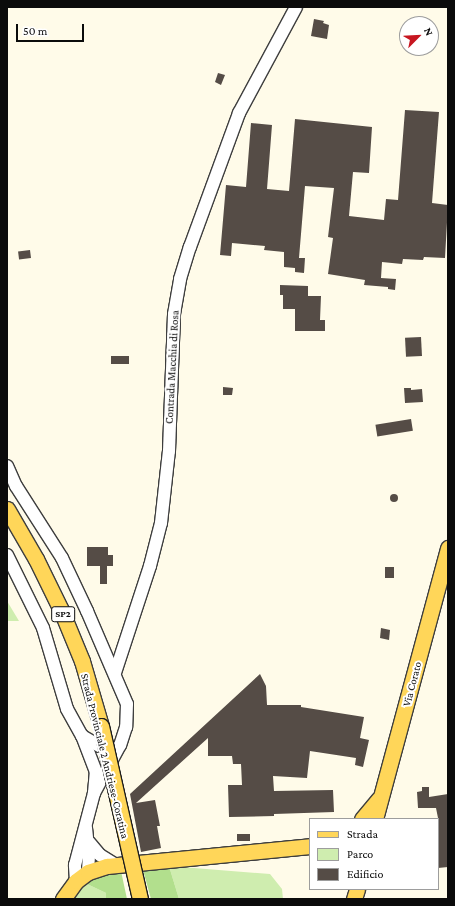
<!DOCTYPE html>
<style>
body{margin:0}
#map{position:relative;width:455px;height:906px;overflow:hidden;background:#fffbe9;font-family:"Crimson Pro",serif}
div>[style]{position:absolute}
.green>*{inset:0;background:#cfedaf}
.forest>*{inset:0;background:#b2df8d}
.building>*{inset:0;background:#554c46;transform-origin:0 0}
.round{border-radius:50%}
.roads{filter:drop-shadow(1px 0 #3e3e3e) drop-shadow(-1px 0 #3e3e3e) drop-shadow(0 1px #3e3e3e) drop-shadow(0 -1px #3e3e3e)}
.minor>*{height:12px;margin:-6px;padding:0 6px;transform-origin:6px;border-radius:6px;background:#fff}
.major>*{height:15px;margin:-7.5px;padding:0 7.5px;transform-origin:7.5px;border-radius:7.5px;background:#ffd659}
.bridges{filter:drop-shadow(1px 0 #1c1c1c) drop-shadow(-1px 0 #1c1c1c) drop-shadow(0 1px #1c1c1c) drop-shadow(0 -1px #1c1c1c)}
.major-bridge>*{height:15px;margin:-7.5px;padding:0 7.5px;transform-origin:7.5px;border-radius:7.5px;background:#ffd659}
span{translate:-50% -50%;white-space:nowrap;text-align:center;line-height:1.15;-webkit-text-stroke:4px #fff;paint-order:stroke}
.shield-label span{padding:1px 3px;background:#fff;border:1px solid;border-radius:3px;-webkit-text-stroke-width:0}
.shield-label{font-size:10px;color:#0b0b0b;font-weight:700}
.street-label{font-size:11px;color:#0b0b0b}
.frame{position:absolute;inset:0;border:8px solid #0b0b0b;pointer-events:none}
.legend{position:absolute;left:309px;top:818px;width:130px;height:72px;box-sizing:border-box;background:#fff;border:1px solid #9d9d9d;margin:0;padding:5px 7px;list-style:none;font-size:12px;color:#0b0b0b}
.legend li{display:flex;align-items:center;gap:8px;height:20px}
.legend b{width:20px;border:1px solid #9d9d9d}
.north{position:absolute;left:399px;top:16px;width:40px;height:40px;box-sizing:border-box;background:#fff;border:1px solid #9d9d9d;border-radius:50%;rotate:66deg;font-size:11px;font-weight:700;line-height:16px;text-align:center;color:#0b0b0b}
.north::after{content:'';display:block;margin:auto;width:14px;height:18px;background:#c71620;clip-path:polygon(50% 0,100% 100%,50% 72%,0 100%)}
.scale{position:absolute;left:16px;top:24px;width:68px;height:18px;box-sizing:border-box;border:2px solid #0b0b0b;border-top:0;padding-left:5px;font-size:12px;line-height:14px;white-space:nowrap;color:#0b0b0b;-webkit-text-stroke:3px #fff;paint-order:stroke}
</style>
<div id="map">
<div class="green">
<div style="clip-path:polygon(7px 601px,19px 621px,7px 621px)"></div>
<div style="clip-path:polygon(169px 866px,270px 874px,282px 889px,283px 899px,179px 899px)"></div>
<div style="clip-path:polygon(85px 883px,106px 893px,106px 899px,70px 899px,75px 890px)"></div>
</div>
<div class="forest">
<div style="clip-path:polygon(169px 866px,179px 899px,151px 899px,143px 870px)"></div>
<div style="clip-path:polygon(121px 871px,127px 899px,106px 899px,106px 893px,85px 883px,97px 875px)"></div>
</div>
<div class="building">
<div style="clip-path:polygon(314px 19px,324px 21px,323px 23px,329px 25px,327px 39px,311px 36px)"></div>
<div style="clip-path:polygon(218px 73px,225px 75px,221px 85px,215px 82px)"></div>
<div style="clip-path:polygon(405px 110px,439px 112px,432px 203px,448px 205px,445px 258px,424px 257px,423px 260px,403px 259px,402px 264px,382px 262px,381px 278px,396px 279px,395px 290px,388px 289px,388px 287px,364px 285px,365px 280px,328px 274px,333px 238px,328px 237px,334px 188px,305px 186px,299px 258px,305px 258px,304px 273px,295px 272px,295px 268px,284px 267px,284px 252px,264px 250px,265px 246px,232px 243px,231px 256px,220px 255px,226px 185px,246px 187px,251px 123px,272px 125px,267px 189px,289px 191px,295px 119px,372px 127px,369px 173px,353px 172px,349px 216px,384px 220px,386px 199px,398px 200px)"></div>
<div style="left:30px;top:250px;width:8px;height:12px;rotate:83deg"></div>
<div style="clip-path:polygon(280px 285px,308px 286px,308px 296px,321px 296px,320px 320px,325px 320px,325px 331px,295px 331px,295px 309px,283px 309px,283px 295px,280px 295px)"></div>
<div style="left:421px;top:337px;width:19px;height:16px;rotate:87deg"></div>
<div style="left:129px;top:356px;width:8px;height:18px;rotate:90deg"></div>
<div style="clip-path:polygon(223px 387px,233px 388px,232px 395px,223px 395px)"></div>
<div style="clip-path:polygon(404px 388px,411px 388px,411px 390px,422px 389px,423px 402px,405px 403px)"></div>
<div style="left:411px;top:419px;width:12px;height:36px;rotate:81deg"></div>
<div class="round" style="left:390px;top:494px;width:8px;height:8px"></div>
<div style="clip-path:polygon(87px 547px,108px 547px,108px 555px,113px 555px,113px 566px,107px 566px,107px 584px,100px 584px,100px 566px,87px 566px)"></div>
<div style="left:385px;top:567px;width:9px;height:11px"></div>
<div style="clip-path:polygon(381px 628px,390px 630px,389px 640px,380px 638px)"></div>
<div style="clip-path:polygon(260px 674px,266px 686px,267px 705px,301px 705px,301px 707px,364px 717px,360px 738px,369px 740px,363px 767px,355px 765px,356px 758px,310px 751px,307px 778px,273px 776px,274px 791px,333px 790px,334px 812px,274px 814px,274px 816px,229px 817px,228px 785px,242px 785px,241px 764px,233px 764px,232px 756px,208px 756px,208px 738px,136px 803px,155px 800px,160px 826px,157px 826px,161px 848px,141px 852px,130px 794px)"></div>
<div style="clip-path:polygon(422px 787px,429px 787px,429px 797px,448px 794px,448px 867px,438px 868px,438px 818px,436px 808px,418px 808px,417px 792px,422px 791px)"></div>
<div style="left:250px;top:834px;width:7px;height:13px;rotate:90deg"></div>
</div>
<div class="roads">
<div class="minor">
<div style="left:7px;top:466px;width:22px;rotate:66deg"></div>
<div style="left:16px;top:486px;width:85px;rotate:57.4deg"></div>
<div style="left:62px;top:558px;width:59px;rotate:64.7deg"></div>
<div style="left:87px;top:611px;width:101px;rotate:66.7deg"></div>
<div style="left:127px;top:704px;width:23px;rotate:92deg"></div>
<div style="left:126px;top:727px;width:19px;rotate:108deg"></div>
<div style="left:120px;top:745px;width:55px;rotate:118.4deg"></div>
<div style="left:7px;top:555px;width:81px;rotate:63.7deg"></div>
<div style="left:43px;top:628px;width:84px;rotate:73.5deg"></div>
<div style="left:67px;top:709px;width:31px;rotate:61deg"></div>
<div style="left:82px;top:736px;width:28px;rotate:30deg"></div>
<div style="left:106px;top:750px;width:5px;rotate:-22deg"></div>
<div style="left:115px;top:673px;width:113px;rotate:-71.9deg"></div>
<div style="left:150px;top:566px;width:44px;rotate:-75.7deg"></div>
<div style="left:161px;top:523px;width:72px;rotate:-83.7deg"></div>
<div style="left:169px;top:451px;width:137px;rotate:-87.9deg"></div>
<div style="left:174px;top:314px;width:36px;rotate:-80deg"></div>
<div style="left:180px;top:279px;width:34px;rotate:-73deg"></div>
<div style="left:190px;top:247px;width:143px;rotate:-69.9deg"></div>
<div style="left:239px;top:113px;width:120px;rotate:-61.7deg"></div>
<div style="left:86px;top:828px;width:28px;rotate:84deg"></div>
<div style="left:89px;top:856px;width:16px;rotate:94deg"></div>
<div style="left:89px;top:842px;width:17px;rotate:50deg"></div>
<div style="left:100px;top:855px;width:19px;rotate:32deg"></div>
<div style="left:76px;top:881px;width:16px;rotate:-94deg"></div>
<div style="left:75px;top:865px;width:74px;rotate:-75.2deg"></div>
<div style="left:94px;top:793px;width:21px;rotate:-85deg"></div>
<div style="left:96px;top:772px;width:39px;rotate:-111deg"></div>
</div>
<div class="major">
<div style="left:7px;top:509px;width:58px;rotate:59.9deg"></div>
<div style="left:36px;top:559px;width:57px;rotate:63.9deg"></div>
<div style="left:61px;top:610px;width:55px;rotate:67.6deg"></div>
<div style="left:82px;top:661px;width:68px;rotate:73.7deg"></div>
<div style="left:362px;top:819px;width:26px;rotate:-50deg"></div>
<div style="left:375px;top:819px;width:281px;rotate:-74.9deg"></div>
<div style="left:63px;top:899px;width:22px;rotate:-54deg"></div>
<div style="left:76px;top:881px;width:15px;rotate:-37deg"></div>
<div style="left:88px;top:872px;width:20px;rotate:-18deg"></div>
<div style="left:107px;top:866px;width:204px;rotate:-5.6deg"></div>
<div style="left:354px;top:899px;width:10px;rotate:-73deg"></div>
</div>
</div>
<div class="bridges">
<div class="major-bridge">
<div style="left:101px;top:726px;width:177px;rotate:77.3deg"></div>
</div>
</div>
<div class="shield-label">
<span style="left:63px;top:614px">SP2</span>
</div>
<div class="street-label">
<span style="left:172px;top:367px;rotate:-87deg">Contrada Macchia di Rosa</span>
<span style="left:412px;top:684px;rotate:-75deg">Via Corato</span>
<span style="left:105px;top:756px;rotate:76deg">Strada Provinciale 2 Andriese-Coratina</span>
</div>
<div class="frame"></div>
<ul class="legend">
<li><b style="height:5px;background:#ffd659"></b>Strada</li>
<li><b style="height:11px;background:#cfedaf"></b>Parco</li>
<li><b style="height:11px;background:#554c46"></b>Edificio</li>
</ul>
<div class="north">N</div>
<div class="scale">50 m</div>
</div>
